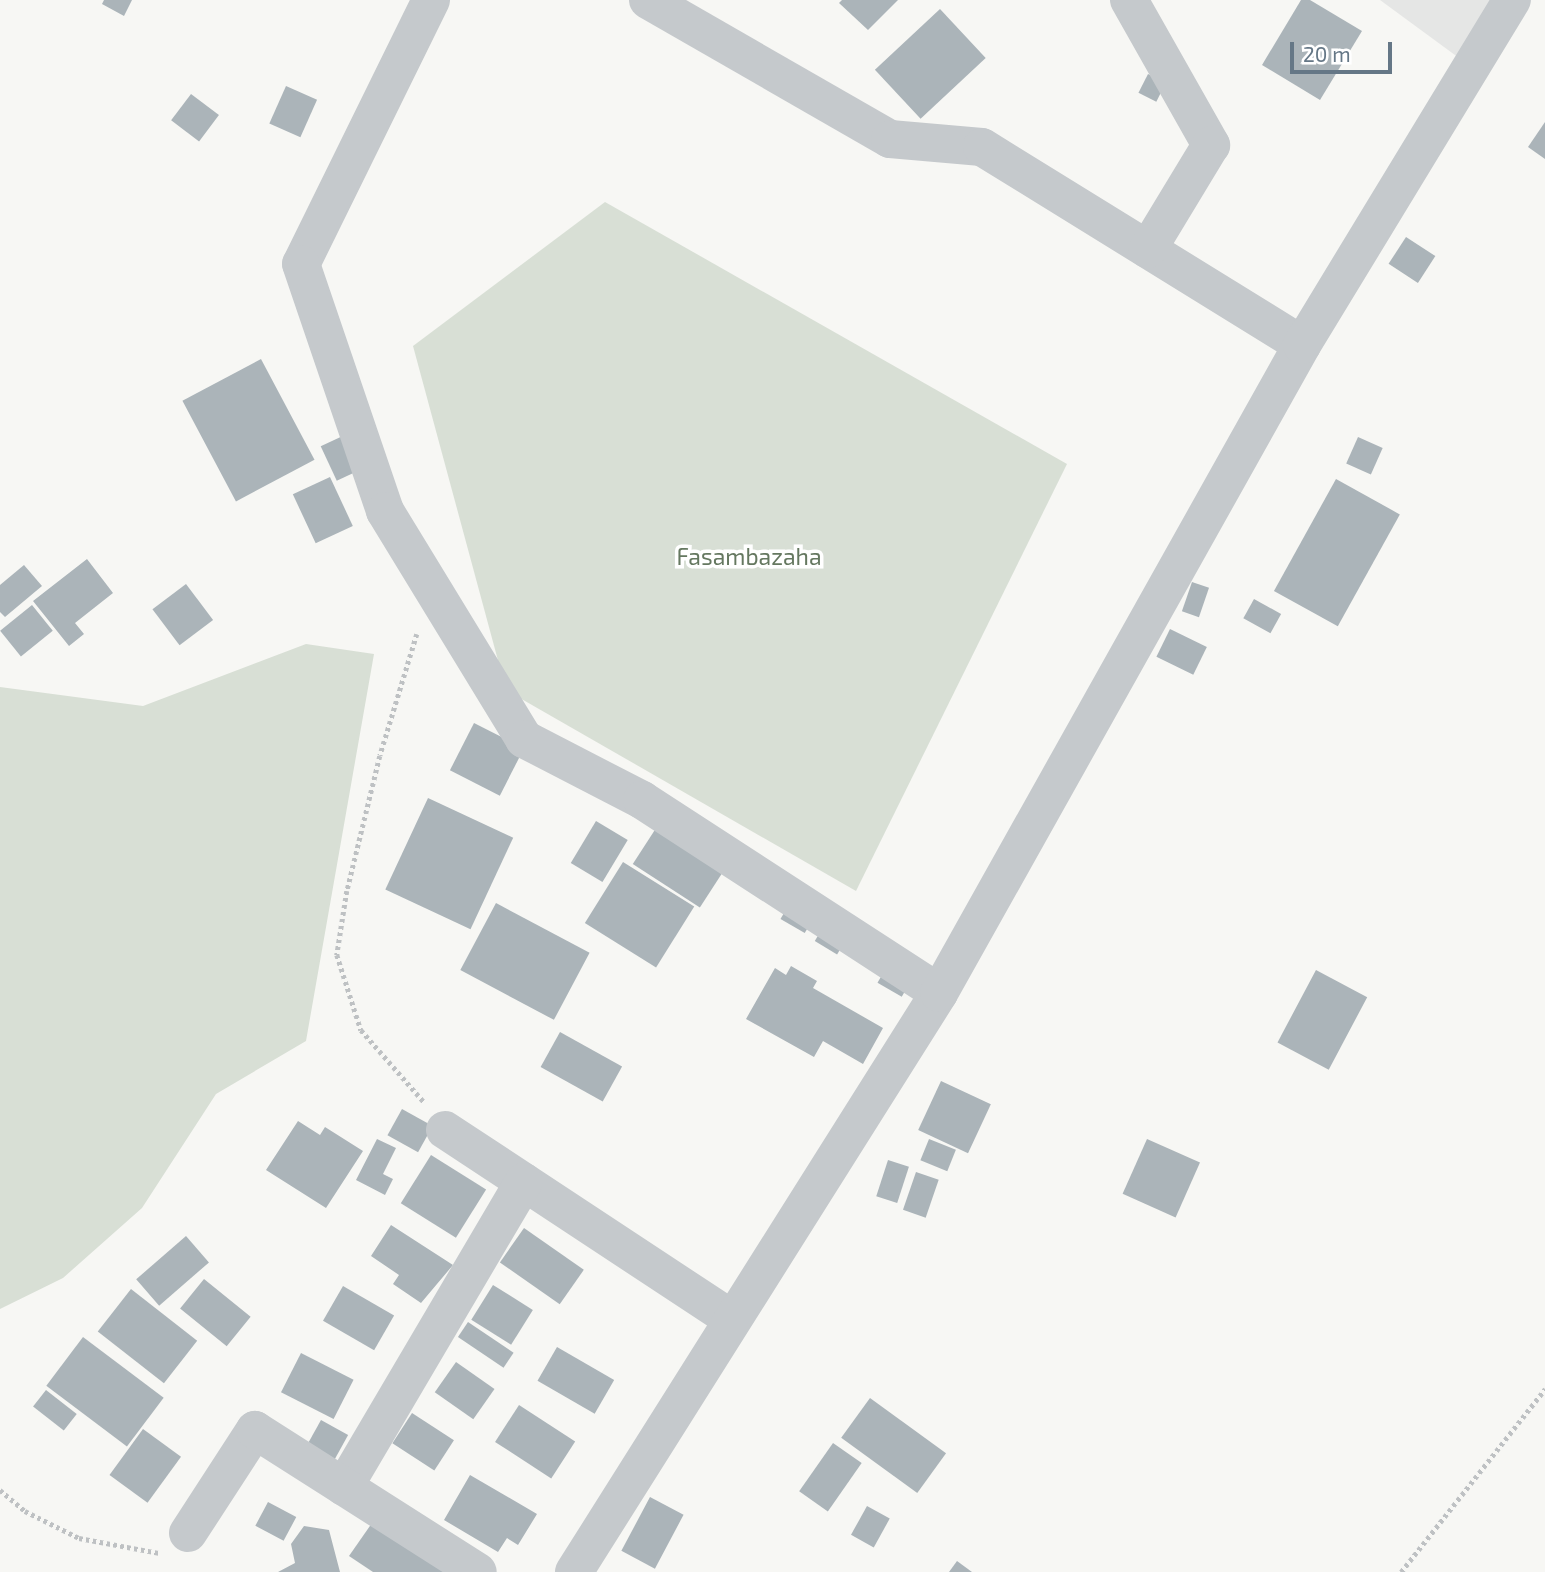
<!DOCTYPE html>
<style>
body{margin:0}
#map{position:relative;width:1545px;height:1572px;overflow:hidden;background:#f7f7f4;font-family:"Exo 2",sans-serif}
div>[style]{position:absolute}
.built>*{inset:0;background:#e5e6e5}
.green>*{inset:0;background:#d8dfd5}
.building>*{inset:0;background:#abb4b9;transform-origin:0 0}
.path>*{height:4.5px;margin-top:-2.25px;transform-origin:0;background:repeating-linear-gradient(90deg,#bec1c3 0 3.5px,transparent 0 7px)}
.minor>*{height:38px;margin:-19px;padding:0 19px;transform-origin:19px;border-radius:19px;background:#c5c9cc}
span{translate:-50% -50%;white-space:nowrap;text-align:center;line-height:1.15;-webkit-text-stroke:7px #fff;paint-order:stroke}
.park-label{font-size:23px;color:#657860}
.scale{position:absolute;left:1290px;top:42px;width:102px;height:32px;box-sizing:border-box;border:4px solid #657786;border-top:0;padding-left:9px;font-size:21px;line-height:24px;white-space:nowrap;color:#657786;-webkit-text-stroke:5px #fff;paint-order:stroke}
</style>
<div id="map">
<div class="built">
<div style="clip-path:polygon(1380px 0,1494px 0,1459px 58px)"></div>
</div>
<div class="green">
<div style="clip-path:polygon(605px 202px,1067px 464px,856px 891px,506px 690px,413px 346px)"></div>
<div style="clip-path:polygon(306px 644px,374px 654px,306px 1041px,216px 1094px,142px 1208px,63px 1278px,0 1309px,0 687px,143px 706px)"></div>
</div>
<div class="building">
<div style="clip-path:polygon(104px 0,132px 0,124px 16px,102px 4px)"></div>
<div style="clip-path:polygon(842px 0,898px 0,868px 30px,839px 3px)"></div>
<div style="clip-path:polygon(1301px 0,1310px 0,1362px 31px,1320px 100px,1262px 65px)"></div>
<div style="left:940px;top:9px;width:67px;height:89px;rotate:47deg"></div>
<div style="left:1148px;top:74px;width:20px;height:21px;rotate:27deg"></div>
<div style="left:286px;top:86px;width:34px;height:41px;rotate:24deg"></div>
<div style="left:191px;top:94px;width:35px;height:33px;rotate:37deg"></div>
<div style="clip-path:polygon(1545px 122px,1545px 159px,1528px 147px)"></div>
<div style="left:1406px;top:237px;width:35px;height:32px;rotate:33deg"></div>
<div style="left:261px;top:359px;width:114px;height:89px;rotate:62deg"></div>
<div style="left:347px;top:434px;width:38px;height:29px;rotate:65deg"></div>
<div style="left:1358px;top:437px;width:27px;height:29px;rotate:24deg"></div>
<div style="left:330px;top:477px;width:54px;height:41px;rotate:65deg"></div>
<div style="left:1336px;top:479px;width:73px;height:128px;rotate:29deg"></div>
<div style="clip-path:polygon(87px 559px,113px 593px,75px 623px,84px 634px,69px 646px,33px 601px)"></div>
<div style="clip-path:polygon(24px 565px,42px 586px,5px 617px,0 612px,0 585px)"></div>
<div style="left:1192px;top:582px;width:18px;height:31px;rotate:19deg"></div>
<div style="left:186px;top:584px;width:45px;height:42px;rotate:53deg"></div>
<div style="left:1254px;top:599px;width:31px;height:22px;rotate:29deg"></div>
<div style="left:32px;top:605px;width:33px;height:41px;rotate:51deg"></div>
<div style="left:1170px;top:629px;width:41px;height:31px;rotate:26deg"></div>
<div style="left:474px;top:723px;width:56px;height:53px;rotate:27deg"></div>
<div style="left:428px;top:798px;width:94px;height:101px;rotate:25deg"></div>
<div style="left:596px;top:821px;width:37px;height:49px;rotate:31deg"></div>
<div style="left:660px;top:822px;width:80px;height:50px;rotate:33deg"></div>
<div style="left:623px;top:862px;width:84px;height:72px;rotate:32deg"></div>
<div style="left:496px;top:903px;width:106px;height:76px;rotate:28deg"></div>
<div style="left:788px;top:906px;width:28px;height:15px;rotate:30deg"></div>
<div style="left:822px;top:929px;width:26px;height:14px;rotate:31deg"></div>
<div style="clip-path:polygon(791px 966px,817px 981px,813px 988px,883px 1028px,863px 1064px,823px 1041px,814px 1057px,746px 1019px,775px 968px,786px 975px)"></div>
<div style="left:886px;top:968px;width:28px;height:17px;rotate:30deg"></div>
<div style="left:1316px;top:970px;width:58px;height:82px;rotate:28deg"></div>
<div style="left:560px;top:1032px;width:71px;height:40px;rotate:29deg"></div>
<div style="left:941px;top:1081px;width:55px;height:54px;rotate:25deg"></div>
<div style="left:402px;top:1109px;width:35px;height:30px;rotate:29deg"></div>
<div style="clip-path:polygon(298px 1121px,320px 1135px,325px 1127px,363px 1151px,326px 1208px,266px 1170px)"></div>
<div style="clip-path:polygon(377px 1139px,396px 1148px,383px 1174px,393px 1179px,385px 1195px,356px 1180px)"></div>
<div style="left:929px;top:1139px;width:29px;height:23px;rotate:22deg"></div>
<div style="left:1147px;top:1139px;width:58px;height:60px;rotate:24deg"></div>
<div style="left:431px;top:1155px;width:65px;height:57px;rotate:32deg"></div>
<div style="left:888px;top:1160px;width:22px;height:38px;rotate:18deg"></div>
<div style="left:916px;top:1172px;width:24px;height:40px;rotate:19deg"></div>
<div style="clip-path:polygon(391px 1225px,453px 1265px,421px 1303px,393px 1284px,399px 1275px,371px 1256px)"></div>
<div style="left:524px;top:1228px;width:73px;height:42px;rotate:35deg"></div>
<div style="left:186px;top:1236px;width:35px;height:66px;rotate:49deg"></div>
<div style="left:204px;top:1279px;width:60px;height:38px;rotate:39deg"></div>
<div style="left:493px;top:1285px;width:47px;height:41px;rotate:32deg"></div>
<div style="left:343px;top:1286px;width:59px;height:40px;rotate:30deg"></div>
<div style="left:131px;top:1289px;width:84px;height:54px;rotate:38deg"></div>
<div style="left:468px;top:1322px;width:55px;height:18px;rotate:34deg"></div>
<div style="left:83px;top:1337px;width:101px;height:61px;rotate:37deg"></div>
<div style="left:557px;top:1347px;width:66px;height:39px;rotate:30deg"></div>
<div style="left:301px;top:1353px;width:59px;height:44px;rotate:27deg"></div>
<div style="left:456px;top:1362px;width:47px;height:37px;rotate:35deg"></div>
<div style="left:46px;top:1390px;width:39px;height:21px;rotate:38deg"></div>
<div style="left:870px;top:1398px;width:94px;height:49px;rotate:36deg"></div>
<div style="left:519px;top:1405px;width:67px;height:44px;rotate:33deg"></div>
<div style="left:412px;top:1413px;width:50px;height:36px;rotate:33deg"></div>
<div style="left:321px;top:1420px;width:31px;height:29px;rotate:29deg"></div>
<div style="left:143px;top:1429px;width:47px;height:57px;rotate:36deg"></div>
<div style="left:833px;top:1443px;width:35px;height:59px;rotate:35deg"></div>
<div style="clip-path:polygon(470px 1475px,537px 1514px,518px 1545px,507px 1538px,498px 1552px,444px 1520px)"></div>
<div style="left:650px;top:1497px;width:38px;height:61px;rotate:28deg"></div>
<div style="left:268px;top:1502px;width:32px;height:27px;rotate:28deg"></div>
<div style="left:867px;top:1506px;width:26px;height:33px;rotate:29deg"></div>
<div style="clip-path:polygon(372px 1523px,444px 1572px,373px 1572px,349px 1556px)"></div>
<div style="clip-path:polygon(304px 1526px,329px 1530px,340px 1572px,278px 1572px,295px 1563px,291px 1544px)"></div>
<div style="clip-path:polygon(957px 1561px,972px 1572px,949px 1572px)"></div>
</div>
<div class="path">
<div style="left:417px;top:634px;width:127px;rotate:106.9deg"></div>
<div style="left:380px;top:756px;width:139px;rotate:103.7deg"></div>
<div style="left:347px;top:891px;width:65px;rotate:98.9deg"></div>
<div style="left:337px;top:955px;width:79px;rotate:72.3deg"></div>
<div style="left:361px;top:1030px;width:96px;rotate:48.8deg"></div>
<div style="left:0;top:1490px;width:33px;rotate:40deg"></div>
<div style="left:25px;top:1511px;width:60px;rotate:26.6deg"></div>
<div style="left:79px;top:1538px;width:81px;rotate:10.6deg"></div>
<div style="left:1401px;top:1572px;width:233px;rotate:-51.8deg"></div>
</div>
<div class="minor">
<div style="left:431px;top:0;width:294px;rotate:116.2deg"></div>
<div style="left:301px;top:264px;width:261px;rotate:71.2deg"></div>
<div style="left:385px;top:511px;width:267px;rotate:58.6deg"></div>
<div style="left:524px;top:739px;width:133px;rotate:27.3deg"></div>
<div style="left:642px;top:800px;width:354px;rotate:33deg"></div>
<div style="left:648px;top:0;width:279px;rotate:29.9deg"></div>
<div style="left:890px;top:139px;width:92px;rotate:5deg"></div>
<div style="left:982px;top:147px;width:376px;rotate:31.7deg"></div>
<div style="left:1129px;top:0;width:167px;rotate:60.5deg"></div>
<div style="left:1211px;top:145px;width:122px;rotate:121.2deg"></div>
<div style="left:445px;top:1130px;width:341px;rotate:33.4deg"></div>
<div style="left:344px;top:1487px;width:354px;rotate:-59.5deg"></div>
<div style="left:188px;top:1533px;width:123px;rotate:-57deg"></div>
<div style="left:255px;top:1430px;width:264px;rotate:32.5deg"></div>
<div style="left:574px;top:1572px;width:684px;rotate:-57.77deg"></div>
<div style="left:939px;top:993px;width:743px;rotate:-60.74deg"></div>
<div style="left:1302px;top:345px;width:404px;rotate:-58.7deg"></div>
</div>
<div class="park-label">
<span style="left:749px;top:556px">Fasambazaha</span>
</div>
<div class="scale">20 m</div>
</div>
